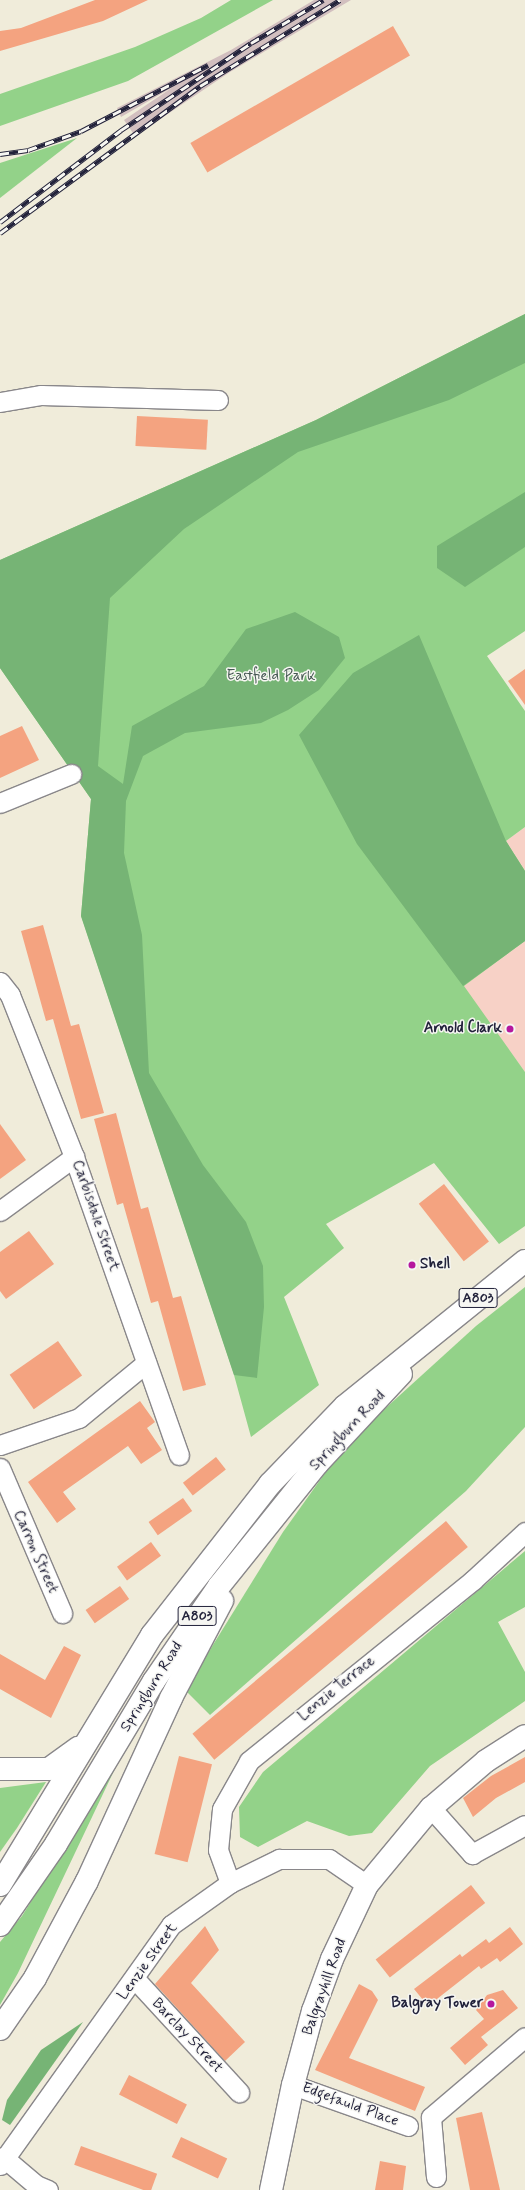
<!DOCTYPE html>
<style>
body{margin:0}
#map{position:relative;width:525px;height:2190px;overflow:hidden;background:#f0ecda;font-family:Mynerve,sans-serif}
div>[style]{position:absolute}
.built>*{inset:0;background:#f7d1c6}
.industrial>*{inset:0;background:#d2bfbf}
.green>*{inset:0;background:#93d289}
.forest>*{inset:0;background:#76b475}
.building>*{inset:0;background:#f4a380;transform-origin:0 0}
.roads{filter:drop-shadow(1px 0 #89878a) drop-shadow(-1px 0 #89878a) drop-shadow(0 1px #89878a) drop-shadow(0 -1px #89878a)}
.minor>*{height:19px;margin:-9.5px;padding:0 9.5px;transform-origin:9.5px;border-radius:9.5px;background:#fff}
.tertiary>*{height:22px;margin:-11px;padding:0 11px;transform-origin:11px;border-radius:11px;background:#fff}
.primary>*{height:22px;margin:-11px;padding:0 11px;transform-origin:11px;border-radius:11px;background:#fff}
.rail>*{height:4.5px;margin-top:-2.25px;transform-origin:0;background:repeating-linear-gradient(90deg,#f6f6f2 0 9px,#22223b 0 18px);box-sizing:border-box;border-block:1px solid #22223b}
.dots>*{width:11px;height:11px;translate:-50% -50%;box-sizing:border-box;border:2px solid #f6f6f2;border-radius:50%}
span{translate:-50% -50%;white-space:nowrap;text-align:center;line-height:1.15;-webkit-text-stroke:3px #f6f6f2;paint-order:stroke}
.shield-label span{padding:1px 3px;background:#f6f6f2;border:1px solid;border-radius:3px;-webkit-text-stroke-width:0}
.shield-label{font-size:14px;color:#22223b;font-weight:700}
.park-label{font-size:15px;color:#445752}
.poi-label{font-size:15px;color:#22223b;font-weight:700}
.right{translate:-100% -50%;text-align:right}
.left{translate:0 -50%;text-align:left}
.street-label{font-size:15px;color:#22223b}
</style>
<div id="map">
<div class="built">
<div style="clip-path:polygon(525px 827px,525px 871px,506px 841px)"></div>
<div style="clip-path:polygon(525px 941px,525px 1072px,463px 986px)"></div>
</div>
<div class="industrial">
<div style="clip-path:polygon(314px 0,351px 0,230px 72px,135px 136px,124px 120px,173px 87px,121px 117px,117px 108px,231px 50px)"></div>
</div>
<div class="green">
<div style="clip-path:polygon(231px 0,273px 0,128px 81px,0 126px,0 94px,135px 47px,201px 18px)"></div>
<div style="clip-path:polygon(77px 138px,0 198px,0 163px)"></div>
<div style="clip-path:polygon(525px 314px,525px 631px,487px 656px,525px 711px,525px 827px,506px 841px,525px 871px,525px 941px,464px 986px,525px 1072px,525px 1226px,499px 1244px,434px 1163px,326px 1224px,344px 1248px,284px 1297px,319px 1385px,251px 1437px,234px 1375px,81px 916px,91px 799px,0 668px,0 560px,316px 420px)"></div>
<div style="clip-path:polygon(525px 1287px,525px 1427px,466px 1491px,210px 1715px,185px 1690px,283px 1532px,345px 1445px,476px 1326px)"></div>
<div style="clip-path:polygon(525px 1551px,525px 1607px,498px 1622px,525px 1672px,525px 1701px,430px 1766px,372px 1833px,349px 1836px,307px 1821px,258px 1847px,240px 1837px,239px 1807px,263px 1772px)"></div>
<div style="clip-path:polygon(121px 1756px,18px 1973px,0 2005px,0 1942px,22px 1916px)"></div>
<div style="clip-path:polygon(46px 1782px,17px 1828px,0 1852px,0 1788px)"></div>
</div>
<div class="forest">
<div style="clip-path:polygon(525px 314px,525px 363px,449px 400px,298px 452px,184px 529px,110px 598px,98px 766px,123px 784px,132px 726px,204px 686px,246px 629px,295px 612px,339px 637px,345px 658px,319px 690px,288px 710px,261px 723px,185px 733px,143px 756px,126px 801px,124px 853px,142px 935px,149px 1073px,203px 1165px,246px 1222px,263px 1266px,264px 1307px,257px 1378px,234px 1375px,81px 916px,91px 799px,0 668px,0 560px,316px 420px)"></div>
<div style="clip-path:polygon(525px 492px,525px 547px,465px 587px,437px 568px,437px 546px)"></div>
<div style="clip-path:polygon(419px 635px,506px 841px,525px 871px,525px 941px,463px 986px,357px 844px,299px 735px,353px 673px)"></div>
<div style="clip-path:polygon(83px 2022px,10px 2125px,2px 2120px,7px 2100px,41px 2050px)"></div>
</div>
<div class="building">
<div style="clip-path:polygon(95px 0,148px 0,103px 21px,0 51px,0 31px,21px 28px)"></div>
<div style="left:393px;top:26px;width:34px;height:234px;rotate:60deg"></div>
<div style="left:137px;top:416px;width:71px;height:30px;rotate:3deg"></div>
<div style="clip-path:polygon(525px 669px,525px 705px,508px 681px)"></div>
<div style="clip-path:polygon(22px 726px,39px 760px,0 778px,0 736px)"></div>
<div style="clip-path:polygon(43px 925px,71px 1026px,79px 1024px,104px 1113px,81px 1119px,53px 1019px,46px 1021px,21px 931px)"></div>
<div style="clip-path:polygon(116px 1113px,141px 1209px,148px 1207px,173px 1298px,181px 1296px,206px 1385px,183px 1391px,158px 1301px,151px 1303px,123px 1203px,117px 1205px,94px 1119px)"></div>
<div style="clip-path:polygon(0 1124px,26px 1160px,0 1179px)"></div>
<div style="left:444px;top:1184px;width:73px;height:32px;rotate:52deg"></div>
<div style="clip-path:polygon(29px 1231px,54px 1264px,6px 1299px,0 1291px,0 1252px)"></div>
<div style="left:58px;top:1341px;width:42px;height:59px;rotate:55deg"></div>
<div style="clip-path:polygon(140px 1401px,155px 1422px,147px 1428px,162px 1450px,141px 1464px,128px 1446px,63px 1492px,76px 1509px,57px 1523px,28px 1482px)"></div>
<div style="left:216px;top:1457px;width:16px;height:42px;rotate:52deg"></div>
<div style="left:183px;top:1498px;width:16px;height:42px;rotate:55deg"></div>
<div style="left:446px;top:1521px;width:34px;height:331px;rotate:50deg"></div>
<div style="left:151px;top:1542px;width:17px;height:42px;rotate:54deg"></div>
<div style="left:120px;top:1586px;width:16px;height:42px;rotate:55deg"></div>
<div style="clip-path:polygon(64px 1646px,81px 1655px,51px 1718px,0 1689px,0 1654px,45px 1680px)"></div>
<div style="left:179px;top:1756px;width:34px;height:101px;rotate:14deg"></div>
<div style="clip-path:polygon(525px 1757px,525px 1782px,496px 1798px,473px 1817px,463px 1798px,491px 1776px)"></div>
<div style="left:471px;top:1885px;width:23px;height:121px;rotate:52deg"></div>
<div style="clip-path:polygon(205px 1926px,219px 1950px,191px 1983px,245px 2042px,225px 2061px,155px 1984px)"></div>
<div style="clip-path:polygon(510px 1927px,523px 1944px,500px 1962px,497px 1958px,481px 1969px,479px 1966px,428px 2006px,414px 1989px,460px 1954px,462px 1957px,486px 1939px,489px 1943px)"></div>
<div style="clip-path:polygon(359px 1984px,372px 1991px,378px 2000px,349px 2058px,425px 2087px,415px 2111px,315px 2070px)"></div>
<div style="clip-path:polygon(503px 1990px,518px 2008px,481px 2037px,488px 2045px,465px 2065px,450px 2048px,484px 2019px,476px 2010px,487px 1995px)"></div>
<div style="left:129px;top:2075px;width:65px;height:22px;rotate:27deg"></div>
<div style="clip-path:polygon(482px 2112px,500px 2190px,470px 2190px,456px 2118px)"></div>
<div style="left:181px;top:2137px;width:51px;height:22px;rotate:25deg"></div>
<div style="left:81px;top:2146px;width:81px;height:20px;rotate:20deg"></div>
<div style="clip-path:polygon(380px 2161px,406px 2166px,403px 2190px,375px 2190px)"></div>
</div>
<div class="roads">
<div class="minor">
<div style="left:0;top:402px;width:42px;rotate:-9.7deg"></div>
<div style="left:41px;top:395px;width:177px;rotate:1.6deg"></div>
<div style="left:0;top:803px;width:77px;rotate:-22.2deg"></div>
<div style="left:0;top:982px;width:16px;rotate:52deg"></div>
<div style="left:10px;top:995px;width:174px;rotate:68.4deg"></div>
<div style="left:74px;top:1157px;width:316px;rotate:70.6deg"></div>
<div style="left:0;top:1211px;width:92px;rotate:-36.1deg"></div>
<div style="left:0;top:1445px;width:83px;rotate:-18.9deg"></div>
<div style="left:79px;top:1418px;width:87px;rotate:-39.4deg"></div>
<div style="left:0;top:1468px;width:158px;rotate:66.8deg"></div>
<div style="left:431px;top:1808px;width:62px;rotate:48.3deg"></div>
<div style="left:472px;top:1854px;width:60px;rotate:-28.7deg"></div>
<div style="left:230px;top:1883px;width:35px;rotate:-110deg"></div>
<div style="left:218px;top:1850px;width:41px;rotate:-84.4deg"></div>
<div style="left:222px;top:1809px;width:55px;rotate:-60.6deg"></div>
<div style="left:249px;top:1761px;width:288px;rotate:-38.9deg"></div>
<div style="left:473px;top:1580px;width:71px;rotate:-42.7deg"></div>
<div style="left:135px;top:1979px;width:154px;rotate:47.4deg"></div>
<div style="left:293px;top:2085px;width:122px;rotate:19.6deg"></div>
<div style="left:3px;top:2157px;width:43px;rotate:40.3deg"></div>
<div style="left:36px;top:2185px;width:13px;rotate:23deg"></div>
<div style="left:0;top:2165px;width:295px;rotate:-54.5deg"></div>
<div style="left:171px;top:1925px;width:72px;rotate:-35.4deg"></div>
<div style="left:230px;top:1883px;width:55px;rotate:-26.1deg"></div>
<div style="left:279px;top:1859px;width:50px"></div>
<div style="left:329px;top:1859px;width:46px;rotate:34.4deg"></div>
<div style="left:436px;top:2177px;width:60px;rotate:-94.8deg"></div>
<div style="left:431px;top:2117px;width:123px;rotate:-40.4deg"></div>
</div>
<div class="tertiary">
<div style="left:271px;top:2190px;width:107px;rotate:-78.2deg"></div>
<div style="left:293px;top:2085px;width:77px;rotate:-74.9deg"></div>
<div style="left:313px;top:2011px;width:55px;rotate:-69.9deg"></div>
<div style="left:332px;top:1959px;width:82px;rotate:-64.7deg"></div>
<div style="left:367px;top:1885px;width:100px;rotate:-50.3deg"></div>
<div style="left:431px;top:1808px;width:72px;rotate:-40.5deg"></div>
<div style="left:486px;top:1761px;width:46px;rotate:-32.7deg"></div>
</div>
<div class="primary">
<div style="left:0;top:1769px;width:49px"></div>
<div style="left:49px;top:1769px;width:36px;rotate:-36deg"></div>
<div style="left:0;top:1885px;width:293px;rotate:-58.7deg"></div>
<div style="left:152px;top:1635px;width:192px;rotate:-52deg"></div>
<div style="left:270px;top:1484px;width:108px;rotate:-46.1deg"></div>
<div style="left:345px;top:1406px;width:231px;rotate:-38.9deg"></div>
<div style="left:0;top:1925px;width:98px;rotate:-55.3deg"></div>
<div style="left:56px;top:1844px;width:190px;rotate:-59deg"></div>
<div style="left:154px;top:1681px;width:115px;rotate:-55.6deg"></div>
<div style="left:219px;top:1586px;width:156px;rotate:-51.2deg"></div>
<div style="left:317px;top:1464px;width:123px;rotate:-47deg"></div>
<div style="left:0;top:2029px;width:62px;rotate:-55.5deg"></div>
<div style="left:35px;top:1978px;width:110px;rotate:-61.8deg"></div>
<div style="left:87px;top:1881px;width:201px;rotate:-65.3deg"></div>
<div style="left:171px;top:1698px;width:110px;rotate:-62.3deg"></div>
</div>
</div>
<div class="rail">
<div style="left:0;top:154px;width:28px;rotate:-8deg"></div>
<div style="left:28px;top:150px;width:56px;rotate:-19.7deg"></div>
<div style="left:81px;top:131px;width:143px;rotate:-27.5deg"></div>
<div style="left:0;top:222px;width:152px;rotate:-37.2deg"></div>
<div style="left:121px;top:130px;width:156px;rotate:-33.8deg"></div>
<div style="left:251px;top:43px;width:84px;rotate:-30.8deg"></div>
<div style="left:0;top:233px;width:248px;rotate:-36.3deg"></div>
<div style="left:200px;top:86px;width:164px;rotate:-31.6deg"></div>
</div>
<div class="dots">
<div style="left:510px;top:1029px;background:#b5179e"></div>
<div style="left:412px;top:1265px;background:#b5179e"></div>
<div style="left:491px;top:2004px;background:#b5179e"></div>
</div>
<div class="shield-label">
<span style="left:478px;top:1298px">A803</span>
<span style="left:197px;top:1616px">A803</span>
</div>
<div class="park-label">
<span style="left:271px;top:677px">Eastfield Park</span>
</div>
<div class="poi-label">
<span class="right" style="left:502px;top:1029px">Arnold Clark</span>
<span class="left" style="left:420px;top:1265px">Shell</span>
<span class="right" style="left:483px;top:2004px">Balgray Tower</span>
</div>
<div class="street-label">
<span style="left:95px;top:1216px;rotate:71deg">Carbisdale Street</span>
<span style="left:348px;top:1431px;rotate:-47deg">Springburn Road</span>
<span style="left:35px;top:1552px;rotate:66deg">Carron Street</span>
<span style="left:152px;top:1687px;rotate:-58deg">Springburn Road</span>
<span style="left:337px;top:1689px;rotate:-39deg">Lenzie Terrace</span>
<span style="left:148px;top:1962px;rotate:-54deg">Lenzie Street</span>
<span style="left:325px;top:1987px;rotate:-70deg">Balgrayhill Road</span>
<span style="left:187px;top:2036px;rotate:47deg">Barclay Street</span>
<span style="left:350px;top:2105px;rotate:20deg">Edgefauld Place</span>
</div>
</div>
